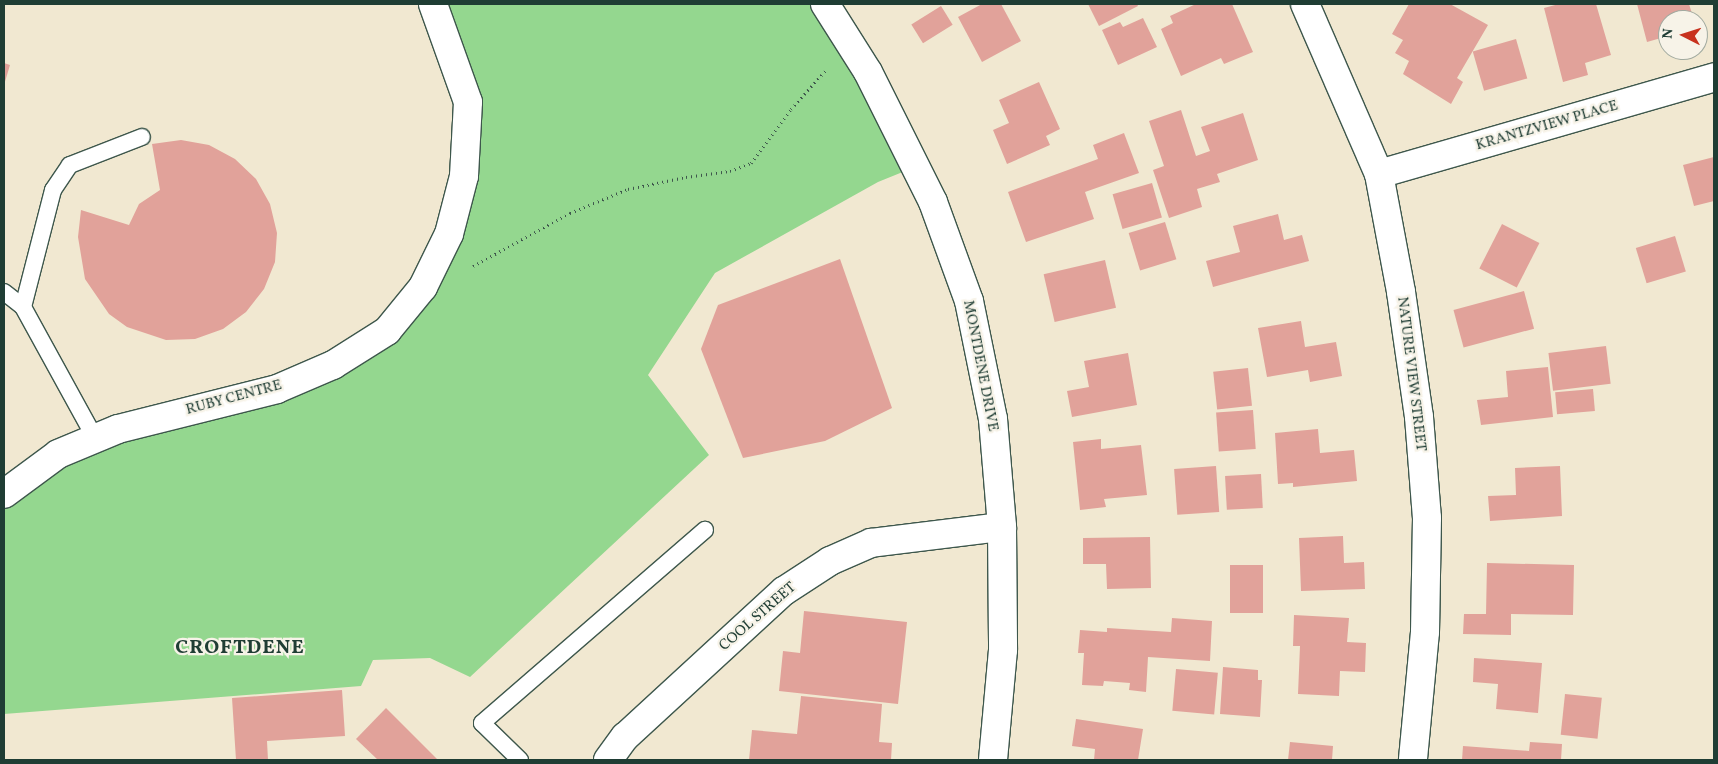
<!DOCTYPE html>
<style>
body{margin:0}
#map{position:relative;width:1718px;height:764px;overflow:hidden;background:#f1e8d1;font-family:Vollkorn,serif}
div>[style]{position:absolute}
.green>*{inset:0;background:#94d78f}
.building>*{inset:0;background:#e1a29a;transform-origin:0 0}
.path>*{height:3px;margin-top:-1.5px;transform-origin:0;background:repeating-linear-gradient(90deg,#3e574c 0 1px,transparent 0 5px)}
.roads{filter:drop-shadow(1px 0 #3e574c) drop-shadow(-1px 0 #3e574c) drop-shadow(0 1px #3e574c) drop-shadow(0 -1px #3e574c)}
.lane>*{height:16px;margin:-8px;padding:0 8px;transform-origin:8px;border-radius:8px;background:#fff}
.street>*{height:28px;margin:-14px;padding:0 14px;transform-origin:14px;border-radius:14px;background:#fff}
span{translate:-50% -50%;white-space:nowrap;text-align:center;line-height:1.15;-webkit-text-stroke:4.5px #f7f3e8;paint-order:stroke}
.street-label{font-size:15px;color:#1f3d34}
.district-label{font-size:20px;color:#1f3d34;font-weight:700;letter-spacing:1px}
.frame{position:absolute;inset:0;border:5px solid #1f3d34;pointer-events:none}
.north{position:absolute;left:1658px;top:10px;width:50px;height:50px;box-sizing:border-box;background:#f7f3e8;border:1px solid #a1aaa0;border-radius:50%;rotate:275deg;font-size:14px;font-weight:700;line-height:20px;text-align:center;color:#1f3d34}
.north::after{content:'';display:block;margin:auto;width:18px;height:22px;background:#c8321e;clip-path:polygon(50% 0,100% 100%,50% 72%,0 100%)}
</style>
<div id="map">
<div class="green">
<div style="clip-path:polygon(432px 4px,824px 4px,915px 167px,878px 182px,715px 273px,648px 375px,709px 455px,470px 677px,430px 658px,373px 660px,361px 686px,4px 714px,4px 490px,56px 451px,276px 387px,386px 328px,449px 233px,467px 102px)"></div>
</div>
<div class="building">
<div style="clip-path:polygon(982px 4px,1001px 4px,1021px 41px,982px 62px,958px 17px)"></div>
<div style="clip-path:polygon(1088px 4px,1137px 4px,1138px 6px,1099px 26px)"></div>
<div style="clip-path:polygon(1196px 4px,1232px 4px,1253px 52px,1224px 64px,1221px 58px,1181px 76px,1161px 29px,1173px 23px,1170px 16px)"></div>
<div style="clip-path:polygon(1409px 4px,1450px 4px,1488px 25px,1457px 78px,1463px 82px,1451px 104px,1403px 74px,1409px 61px,1395px 53px,1403px 40px,1392px 34px)"></div>
<div style="clip-path:polygon(1559px 4px,1596px 4px,1611px 55px,1585px 63px,1588px 75px,1563px 82px,1544px 8px)"></div>
<div style="clip-path:polygon(1637px 4px,1689px 4px,1694px 20px,1668px 20px,1668px 36px,1647px 42px)"></div>
<div style="left:941px;top:6px;width:22px;height:35px;rotate:58deg"></div>
<div style="clip-path:polygon(1143px 18px,1157px 47px,1118px 65px,1102px 30px,1120px 22px,1123px 27px)"></div>
<div style="left:1516px;top:39px;width:41px;height:45px;rotate:74deg"></div>
<div style="clip-path:polygon(4px 63px,10px 65px,4px 85px)"></div>
<div style="clip-path:polygon(1039px 82px,1060px 129px,1046px 136px,1050px 145px,1007px 164px,993px 130px,1009px 123px,999px 100px)"></div>
<div style="clip-path:polygon(1181px 110px,1196px 156px,1210px 151px,1201px 127px,1243px 113px,1258px 160px,1217px 174px,1220px 182px,1197px 189px,1202px 207px,1169px 218px,1153px 170px,1164px 166px,1149px 121px)"></div>
<div style="clip-path:polygon(1124px 133px,1139px 173px,1085px 192px,1094px 219px,1026px 242px,1008px 192px,1098px 159px,1093px 145px)"></div>
<div style="clip-path:polygon(181px 140px,209px 145px,235px 159px,256px 179px,270px 204px,277px 233px,275px 262px,264px 289px,246px 312px,223px 329px,195px 339px,166px 340px,127px 327px,109px 314px,85px 279px,78px 237px,81px 210px,129px 225px,139px 204px,160px 190px,152px 144px)"></div>
<div style="clip-path:polygon(1714px 157px,1714px 201px,1694px 206px,1683px 165px)"></div>
<div style="left:1152px;top:183px;width:36px;height:41px;rotate:74deg"></div>
<div style="clip-path:polygon(1278px 214px,1284px 240px,1302px 235px,1309px 261px,1213px 287px,1206px 261px,1240px 252px,1233px 226px)"></div>
<div style="left:1165px;top:222px;width:39px;height:38px;rotate:73deg"></div>
<div style="left:1502px;top:224px;width:42px;height:50px;rotate:27deg"></div>
<div style="left:1675px;top:236px;width:37px;height:41px;rotate:73deg"></div>
<div style="clip-path:polygon(840px 259px,892px 408px,825px 441px,743px 458px,701px 349px,718px 305px)"></div>
<div style="left:1105px;top:260px;width:49px;height:63px;rotate:77deg"></div>
<div style="left:1524px;top:291px;width:39px;height:73px;rotate:75deg"></div>
<div style="clip-path:polygon(1301px 321px,1305px 347px,1336px 342px,1342px 376px,1310px 382px,1308px 370px,1267px 377px,1258px 328px)"></div>
<div style="left:1606px;top:346px;width:38px;height:58px;rotate:83deg"></div>
<div style="clip-path:polygon(1128px 353px,1137px 405px,1072px 417px,1067px 391px,1089px 387px,1084px 361px)"></div>
<div style="clip-path:polygon(1548px 367px,1553px 417px,1481px 425px,1477px 400px,1508px 397px,1506px 371px)"></div>
<div style="left:1248px;top:368px;width:38px;height:35px;rotate:84deg"></div>
<div style="left:1593px;top:389px;width:22px;height:38px;rotate:85deg"></div>
<div style="left:1253px;top:410px;width:39px;height:37px;rotate:86deg"></div>
<div style="clip-path:polygon(1318px 429px,1320px 453px,1354px 450px,1357px 481px,1293px 487px,1293px 483px,1278px 484px,1275px 433px)"></div>
<div style="clip-path:polygon(1101px 439px,1101px 449px,1141px 445px,1147px 495px,1104px 499px,1106px 507px,1080px 510px,1073px 442px)"></div>
<div style="left:1216px;top:466px;width:46px;height:42px;rotate:86deg"></div>
<div style="clip-path:polygon(1560px 466px,1562px 516px,1490px 521px,1488px 496px,1516px 495px,1515px 468px)"></div>
<div style="left:1261px;top:474px;width:34px;height:36px;rotate:87deg"></div>
<div style="clip-path:polygon(1343px 536px,1344px 563px,1364px 562px,1365px 589px,1301px 591px,1299px 538px)"></div>
<div style="clip-path:polygon(1150px 537px,1151px 588px,1107px 589px,1106px 564px,1083px 564px,1083px 538px)"></div>
<div style="clip-path:polygon(1487px 563px,1574px 565px,1573px 615px,1511px 614px,1511px 635px,1463px 634px,1464px 614px,1486px 614px)"></div>
<div style="left:1230px;top:565px;width:33px;height:48px"></div>
<div style="clip-path:polygon(804px 611px,907px 622px,898px 704px,779px 691px,783px 651px,800px 653px)"></div>
<div style="clip-path:polygon(1294px 615px,1349px 618px,1347px 642px,1366px 643px,1365px 672px,1340px 671px,1339px 696px,1298px 694px,1300px 646px,1293px 646px)"></div>
<div style="clip-path:polygon(1172px 618px,1212px 621px,1210px 661px,1148px 657px,1146px 692px,1129px 690px,1130px 683px,1104px 681px,1103px 686px,1082px 685px,1084px 653px,1078px 653px,1080px 630px,1107px 632px,1107px 628px,1171px 632px)"></div>
<div style="clip-path:polygon(1474px 658px,1542px 663px,1538px 713px,1496px 709px,1498px 684px,1473px 682px)"></div>
<div style="clip-path:polygon(1223px 667px,1258px 670px,1258px 680px,1262px 680px,1260px 717px,1220px 714px)"></div>
<div style="left:1176px;top:669px;width:42px;height:42px;rotate:5deg"></div>
<div style="clip-path:polygon(342px 690px,345px 736px,267px 741px,268px 760px,236px 760px,232px 698px)"></div>
<div style="left:1565px;top:694px;width:37px;height:41px;rotate:6deg"></div>
<div style="clip-path:polygon(801px 696px,882px 704px,879px 742px,892px 743px,891px 760px,749px 760px,752px 730px,797px 734px)"></div>
<div style="clip-path:polygon(386px 708px,438px 760px,378px 760px,356px 739px)"></div>
<div style="clip-path:polygon(1076px 719px,1143px 729px,1138px 760px,1094px 760px,1095px 749px,1072px 746px)"></div>
<div style="clip-path:polygon(1290px 742px,1333px 746px,1332px 760px,1288px 760px)"></div>
<div style="clip-path:polygon(1530px 742px,1562px 744px,1561px 760px,1462px 760px,1463px 746px,1529px 751px)"></div>
</div>
<div class="path">
<div style="left:473px;top:266px;width:111px;rotate:-28.7deg"></div>
<div style="left:570px;top:213px;width:63px;rotate:-22.5deg"></div>
<div style="left:628px;top:189px;width:59px;rotate:-11.7deg"></div>
<div style="left:686px;top:177px;width:44px;rotate:-7.8deg"></div>
<div style="left:730px;top:171px;width:22px;rotate:-21deg"></div>
<div style="left:751px;top:163px;width:67px;rotate:-53.5deg"></div>
<div style="left:791px;top:109px;width:52px;rotate:-48.1deg"></div>
</div>
<div class="roads">
<div class="lane">
<div style="left:4px;top:292px;width:24px;rotate:38deg"></div>
<div style="left:95px;top:438px;width:149px;rotate:-118.8deg"></div>
<div style="left:23px;top:307px;width:121px;rotate:-75.6deg"></div>
<div style="left:53px;top:190px;width:30px;rotate:-56deg"></div>
<div style="left:70px;top:165px;width:77px;rotate:-21.3deg"></div>
<div style="left:520px;top:760px;width:53px;rotate:-135.8deg"></div>
<div style="left:482px;top:723px;width:295px;rotate:-40.9deg"></div>
</div>
<div class="street">
<div style="left:825px;top:4px;width:80px;rotate:57.7deg"></div>
<div style="left:868px;top:72px;width:145px;rotate:63.4deg"></div>
<div style="left:933px;top:202px;width:105px;rotate:70deg"></div>
<div style="left:969px;top:301px;width:120px;rotate:78.5deg"></div>
<div style="left:993px;top:419px;width:108px;rotate:85.2deg"></div>
<div style="left:1002px;top:527px;width:123px;rotate:89.5deg"></div>
<div style="left:1003px;top:650px;width:110px;rotate:95.2deg"></div>
<div style="left:1305px;top:4px;width:185px;rotate:66.5deg"></div>
<div style="left:1379px;top:174px;width:120px;rotate:79.4deg"></div>
<div style="left:1401px;top:292px;width:126px;rotate:81.8deg"></div>
<div style="left:1419px;top:417px;width:101px;rotate:85.5deg"></div>
<div style="left:1427px;top:518px;width:114px;rotate:91deg"></div>
<div style="left:1425px;top:632px;width:129px;rotate:95.4deg"></div>
<div style="left:1379px;top:174px;width:349px;rotate:-16.1deg"></div>
<div style="left:4px;top:494px;width:67px;rotate:-36.5deg"></div>
<div style="left:58px;top:454px;width:65px;rotate:-22.6deg"></div>
<div style="left:118px;top:429px;width:164px;rotate:-14.1deg"></div>
<div style="left:277px;top:389px;width:61px;rotate:-23.2deg"></div>
<div style="left:333px;top:365px;width:64px;rotate:-32.2deg"></div>
<div style="left:387px;top:331px;width:57px;rotate:-50.7deg"></div>
<div style="left:423px;top:287px;width:59px;rotate:-63.9deg"></div>
<div style="left:449px;top:234px;width:60px;rotate:-75.5deg"></div>
<div style="left:464px;top:176px;width:74px;rotate:-86.9deg"></div>
<div style="left:468px;top:102px;width:104px;rotate:-109.7deg"></div>
<div style="left:608px;top:760px;width:29px;rotate:-54deg"></div>
<div style="left:625px;top:737px;width:216px;rotate:-42.6deg"></div>
<div style="left:784px;top:591px;width:55px;rotate:-33.1deg"></div>
<div style="left:830px;top:561px;width:45px;rotate:-23.7deg"></div>
<div style="left:871px;top:543px;width:132px;rotate:-7deg"></div>
</div>
</div>
<div class="street-label">
<span style="left:1547px;top:126px;rotate:-16deg">KRANTZVIEW PLACE</span>
<span style="left:980px;top:366px;rotate:79deg">MONTDENE DRIVE</span>
<span style="left:1411px;top:374px;rotate:83deg">NATURE VIEW STREET</span>
<span style="left:234px;top:398px;rotate:-15deg">RUBY CENTRE</span>
<span style="left:758px;top:617px;rotate:-41deg">COOL STREET</span>
</div>
<div class="district-label">
<span style="left:240px;top:648px">CROFTDENE</span>
</div>
<div class="frame"></div>
<div class="north">N</div>
</div>
